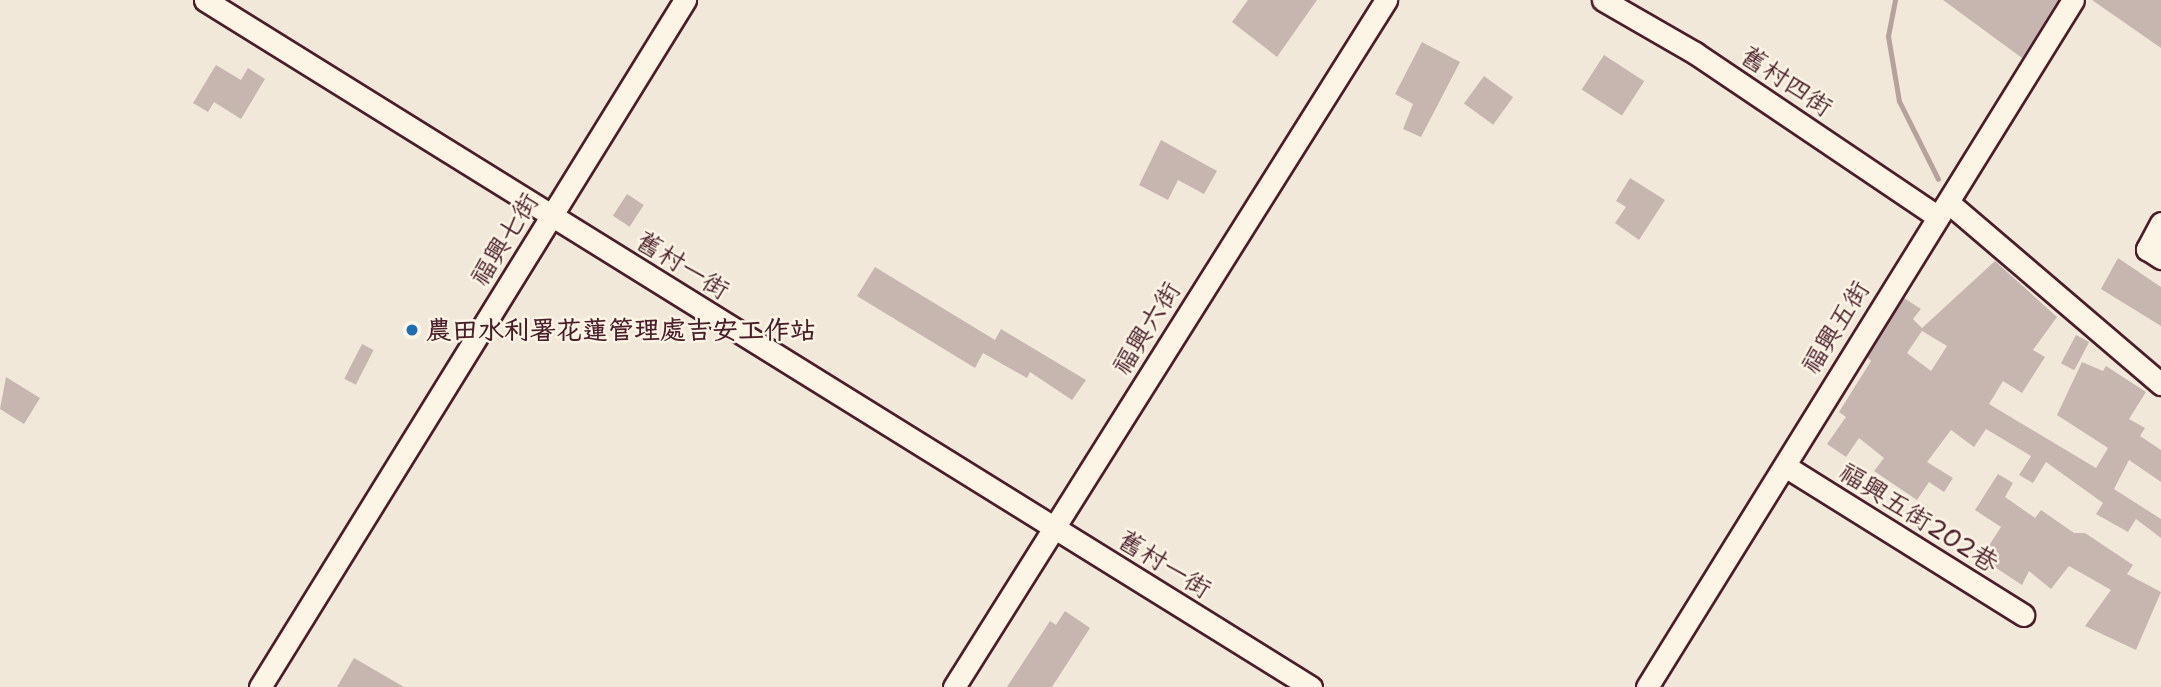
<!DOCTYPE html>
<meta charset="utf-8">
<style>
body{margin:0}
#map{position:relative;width:2161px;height:687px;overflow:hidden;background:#f1e8da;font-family:"Shantell Sans","LXGW WenKai TC",sans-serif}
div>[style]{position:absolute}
.stream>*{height:5px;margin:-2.5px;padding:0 2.5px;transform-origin:2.5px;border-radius:2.5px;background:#b6a19c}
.building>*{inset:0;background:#c7b6af;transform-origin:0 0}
.roads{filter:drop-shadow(2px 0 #4a1f2b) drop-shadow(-2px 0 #4a1f2b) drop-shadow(0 2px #4a1f2b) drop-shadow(0 -2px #4a1f2b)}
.street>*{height:21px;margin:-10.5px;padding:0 10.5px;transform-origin:10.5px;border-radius:10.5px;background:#fcf5e5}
.dots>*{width:19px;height:19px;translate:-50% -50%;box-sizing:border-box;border:4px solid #fcf5e5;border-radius:50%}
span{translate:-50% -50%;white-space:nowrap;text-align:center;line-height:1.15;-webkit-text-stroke:5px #fcf5e5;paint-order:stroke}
.street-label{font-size:26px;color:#4a1f2b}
.poi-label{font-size:26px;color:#4a1f2b;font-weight:700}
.left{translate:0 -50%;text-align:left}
</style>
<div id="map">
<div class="stream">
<div style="left:1895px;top:0;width:37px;rotate:101deg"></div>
<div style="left:1888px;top:36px;width:66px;rotate:80.4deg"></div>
<div style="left:1899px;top:101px;width:87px;rotate:63.4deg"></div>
</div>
<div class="building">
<div style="clip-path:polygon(1248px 0,1317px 0,1277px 57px,1232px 22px)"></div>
<div style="clip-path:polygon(1943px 0,2058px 0,2022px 58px)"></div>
<div style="clip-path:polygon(2092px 0,2161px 0,2161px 48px)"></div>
<div style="clip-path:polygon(1422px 42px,1460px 62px,1421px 137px,1403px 129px,1413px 104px,1395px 94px)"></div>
<div style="left:1604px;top:55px;width:48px;height:41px;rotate:33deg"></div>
<div style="clip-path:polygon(216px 65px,241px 80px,248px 68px,265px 79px,241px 119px,214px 102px,208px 112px,193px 103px)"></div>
<div style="left:1484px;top:76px;width:36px;height:34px;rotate:36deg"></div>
<div style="clip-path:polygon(1161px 140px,1217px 171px,1204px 194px,1178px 180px,1168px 200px,1139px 185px)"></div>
<div style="clip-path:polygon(1630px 178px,1665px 200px,1639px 240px,1615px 223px,1626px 207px,1616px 201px)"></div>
<div style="left:627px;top:194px;width:20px;height:26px;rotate:33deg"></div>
<div style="clip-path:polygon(2118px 258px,2161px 287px,2161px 326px,2101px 289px)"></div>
<div style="clip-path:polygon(evenodd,1995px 261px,2057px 317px,2033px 350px,2045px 357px,2022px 393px,2003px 381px,1989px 404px,2096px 468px,2108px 448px,2057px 415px,2082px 362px,2103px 371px,2106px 366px,2146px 392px,2129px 419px,2145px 428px,2140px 436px,2161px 450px,2161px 482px,2129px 460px,2114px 489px,2161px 519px,2161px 538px,2136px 519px,2128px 532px,2096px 514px,2103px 503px,2046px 462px,2033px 483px,2019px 475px,2031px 456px,1986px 429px,1974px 447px,1951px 430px,1927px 462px,1953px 478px,1944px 492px,1929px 482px,1917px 500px,1874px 471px,1884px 458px,1859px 438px,1846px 457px,1827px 444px,1846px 417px,1839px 412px,1871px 361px,1867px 357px,1904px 298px,1921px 309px,1913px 319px,1922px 328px,1995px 261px,1922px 331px,1947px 346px,1931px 371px,1907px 353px,1922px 331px)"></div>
<div style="clip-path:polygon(875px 267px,995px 340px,1001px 329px,1086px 380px,1072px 400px,1030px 372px,1027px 378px,983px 353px,975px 368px,857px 296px)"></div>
<div style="left:2076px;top:335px;width:15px;height:32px;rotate:28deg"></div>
<div style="left:362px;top:344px;width:13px;height:39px;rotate:27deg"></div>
<div style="clip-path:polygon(6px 377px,40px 398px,24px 424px,0 409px)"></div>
<div style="clip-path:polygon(1998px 474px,2013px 483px,2005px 497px,2035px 518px,2041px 510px,2074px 533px,2085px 533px,2133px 565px,2127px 574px,2161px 592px,2136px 650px,2085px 626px,2111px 590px,2069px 566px,2051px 589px,2029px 571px,2022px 585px,1981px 558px,2001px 527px,1975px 510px)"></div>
<div style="clip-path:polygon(1065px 611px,1090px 628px,1052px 687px,1007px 687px,1050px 621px,1056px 625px)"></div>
<div style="clip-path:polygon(354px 658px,404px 687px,337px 687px)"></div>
</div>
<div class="roads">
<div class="street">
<div style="left:205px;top:0;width:1302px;rotate:31.85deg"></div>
<div style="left:1603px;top:0;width:106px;rotate:29.9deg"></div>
<div style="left:1695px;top:53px;width:290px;rotate:34deg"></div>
<div style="left:1949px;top:203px;width:279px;rotate:40.5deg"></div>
<div style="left:2161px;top:223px;width:30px;rotate:118deg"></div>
<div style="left:2147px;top:249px;width:17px;rotate:33deg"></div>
<div style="left:1785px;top:466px;width:281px;rotate:32deg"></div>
<div style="left:260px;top:687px;width:808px;rotate:-58.26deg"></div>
<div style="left:954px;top:687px;width:812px;rotate:-57.84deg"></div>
<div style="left:1647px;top:687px;width:808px;rotate:-58.2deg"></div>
</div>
</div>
<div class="dots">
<div style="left:412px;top:330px;background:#1f6fb2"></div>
</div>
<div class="street-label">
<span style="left:1787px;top:81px;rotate:34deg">舊村四街</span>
<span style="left:504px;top:239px;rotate:-58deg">福興七街</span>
<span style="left:683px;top:265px;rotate:32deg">舊村一街</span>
<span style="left:1835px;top:327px;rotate:-58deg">福興五街</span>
<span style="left:1146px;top:328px;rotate:-58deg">福興六街</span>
<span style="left:1919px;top:517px;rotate:32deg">福興五街202巷</span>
<span style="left:1165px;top:564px;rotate:32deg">舊村一街</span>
</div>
<div class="poi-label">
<span class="left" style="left:426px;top:330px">農田水利署花蓮管理處吉安工作站</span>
</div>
</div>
